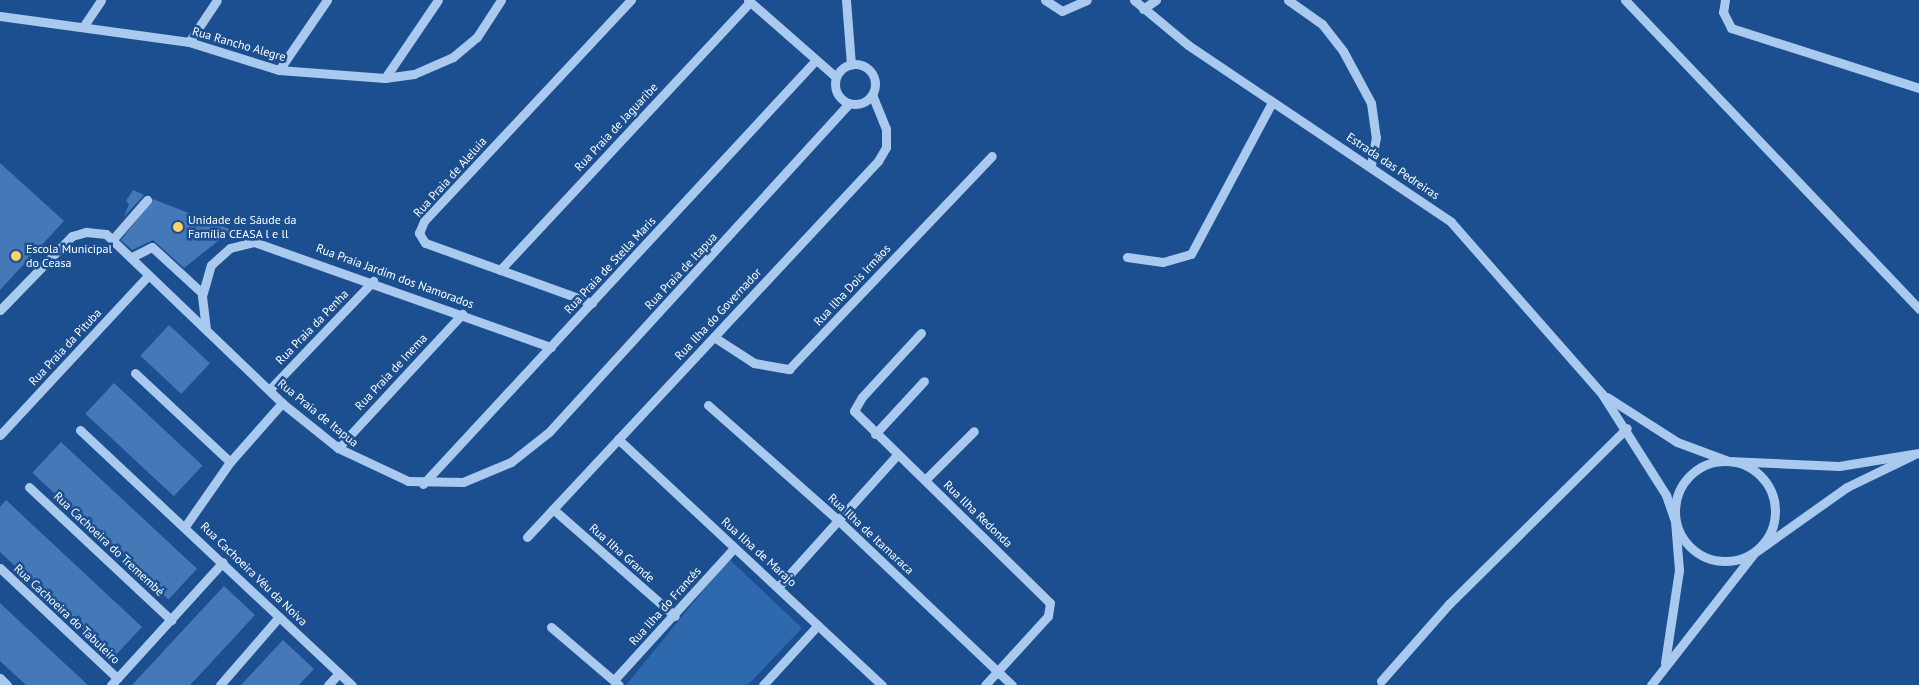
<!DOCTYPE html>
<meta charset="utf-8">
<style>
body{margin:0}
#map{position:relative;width:1919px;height:685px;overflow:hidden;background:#1b4f8f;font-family:"PT Sans",sans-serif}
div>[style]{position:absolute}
.green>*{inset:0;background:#2e69ad}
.building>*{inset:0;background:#4478b7;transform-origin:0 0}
.minor>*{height:9px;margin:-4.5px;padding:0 4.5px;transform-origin:4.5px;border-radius:4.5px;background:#a9c9ee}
.minor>.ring{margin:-4.5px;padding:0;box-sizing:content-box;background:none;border:9px solid #a9c9ee;border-radius:50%}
.dots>*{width:14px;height:14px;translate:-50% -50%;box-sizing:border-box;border:2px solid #1b4f8f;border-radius:50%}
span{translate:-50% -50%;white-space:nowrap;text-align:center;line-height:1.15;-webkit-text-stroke:5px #1b4f8f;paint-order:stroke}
.street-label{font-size:12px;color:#fff}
.poi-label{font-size:12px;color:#fff}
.left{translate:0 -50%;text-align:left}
</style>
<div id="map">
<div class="green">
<div style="clip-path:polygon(729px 559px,802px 628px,748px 685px,626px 685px)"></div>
</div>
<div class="building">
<div style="clip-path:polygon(0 163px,64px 221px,0 290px)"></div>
<div style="clip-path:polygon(133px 190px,144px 195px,124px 217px,129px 204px,126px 201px)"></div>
<div style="clip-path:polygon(153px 199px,232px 230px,184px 268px,153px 240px,132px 250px,121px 240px)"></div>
<div style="left:169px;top:325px;width:56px;height:42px;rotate:43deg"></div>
<div style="left:114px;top:383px;width:121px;height:42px;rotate:43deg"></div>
<div style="left:61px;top:442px;width:186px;height:42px;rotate:43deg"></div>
<div style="clip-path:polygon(6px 500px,142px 627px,113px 658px,0 552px,0 507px)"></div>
<div style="clip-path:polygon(224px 586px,255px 615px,207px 667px,190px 685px,132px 685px)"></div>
<div style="clip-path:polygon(0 603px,48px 648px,88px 685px,26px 685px,0 661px)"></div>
<div style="clip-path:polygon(283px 640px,314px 669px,299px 685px,241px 685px)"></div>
</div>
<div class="minor">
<div style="left:748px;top:0;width:117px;rotate:41.2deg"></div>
<div style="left:846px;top:0;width:65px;rotate:85.6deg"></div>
<div style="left:1045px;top:0;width:20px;rotate:33deg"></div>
<div style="left:1062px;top:11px;width:27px;rotate:-24deg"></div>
<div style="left:1134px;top:0;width:70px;rotate:39.8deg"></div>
<div style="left:1188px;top:45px;width:317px;rotate:33.9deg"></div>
<div style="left:1451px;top:222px;width:229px;rotate:48.7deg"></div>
<div style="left:1602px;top:394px;width:120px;rotate:57.6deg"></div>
<div style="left:1666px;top:495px;width:28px;rotate:71deg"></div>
<div style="left:1675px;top:521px;width:49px;rotate:85.3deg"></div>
<div style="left:1679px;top:570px;width:94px;rotate:98.6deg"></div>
<div style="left:1288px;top:0;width:42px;rotate:35.2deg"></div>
<div style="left:1322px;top:24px;width:34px;rotate:52deg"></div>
<div style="left:1343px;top:51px;width:59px;rotate:61.7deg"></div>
<div style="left:1371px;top:103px;width:34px;rotate:82deg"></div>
<div style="left:1376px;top:137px;width:29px;rotate:100deg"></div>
<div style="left:1625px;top:0;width:427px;rotate:46.4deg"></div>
<div style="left:1725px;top:0;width:12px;rotate:99deg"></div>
<div style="left:1723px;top:12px;width:18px;rotate:63deg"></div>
<div style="left:1731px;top:28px;width:197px;rotate:17.7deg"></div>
<div style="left:1143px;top:9px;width:16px;rotate:-35deg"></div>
<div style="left:0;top:16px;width:191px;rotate:7.8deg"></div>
<div style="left:189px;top:42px;width:94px;rotate:17.3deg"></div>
<div style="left:279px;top:70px;width:106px;rotate:4.3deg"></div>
<div style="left:385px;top:78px;width:29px;rotate:-8deg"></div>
<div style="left:414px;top:74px;width:43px;rotate:-23.6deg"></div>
<div style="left:453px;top:57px;width:31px;rotate:-40deg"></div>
<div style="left:477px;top:37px;width:44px;rotate:-57deg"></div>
<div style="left:83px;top:27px;width:32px;rotate:-56deg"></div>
<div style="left:189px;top:42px;width:50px;rotate:-56.3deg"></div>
<div class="ring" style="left:835px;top:64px;width:31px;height:31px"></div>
<div style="left:279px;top:70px;width:85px;rotate:-55.6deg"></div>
<div style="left:385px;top:78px;width:94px;rotate:-55.8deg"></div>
<div style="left:113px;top:239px;width:52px;rotate:-48.9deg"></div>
<div style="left:132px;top:257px;width:22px;rotate:-27deg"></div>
<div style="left:152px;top:247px;width:68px;rotate:42.6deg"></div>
<div style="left:1127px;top:257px;width:36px;rotate:8deg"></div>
<div style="left:1163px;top:262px;width:29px;rotate:-16deg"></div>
<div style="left:1191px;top:254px;width:172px;rotate:-61.9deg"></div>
<div style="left:500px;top:270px;width:367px;rotate:-47deg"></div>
<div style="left:592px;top:303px;width:177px;rotate:-160.2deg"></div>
<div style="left:425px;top:243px;width:12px;rotate:-121deg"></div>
<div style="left:419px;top:233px;width:13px;rotate:-67deg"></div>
<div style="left:424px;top:221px;width:303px;rotate:-46.9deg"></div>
<div style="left:0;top:310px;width:103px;rotate:-45.8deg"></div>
<div style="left:72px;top:236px;width:15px;rotate:-16deg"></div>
<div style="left:86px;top:232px;width:20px;rotate:6deg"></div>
<div style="left:106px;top:234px;width:244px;rotate:43.8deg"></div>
<div style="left:282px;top:403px;width:72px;rotate:38.8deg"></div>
<div style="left:338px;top:448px;width:77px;rotate:25.2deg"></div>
<div style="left:408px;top:481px;width:55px;rotate:1deg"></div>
<div style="left:463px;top:482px;width:52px;rotate:-22.6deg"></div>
<div style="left:511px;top:462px;width:48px;rotate:-38.3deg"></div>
<div style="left:549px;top:432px;width:445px;rotate:-47.6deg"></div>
<div style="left:206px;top:329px;width:33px;rotate:-97deg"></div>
<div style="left:202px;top:296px;width:32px;rotate:-74deg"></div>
<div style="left:211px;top:265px;width:25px;rotate:-42deg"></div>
<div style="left:230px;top:248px;width:25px;rotate:-14deg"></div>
<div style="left:254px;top:242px;width:315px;rotate:19.5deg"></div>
<div style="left:921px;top:333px;width:87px;rotate:132.7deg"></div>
<div style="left:862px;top:397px;width:16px;rotate:120deg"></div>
<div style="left:854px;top:411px;width:274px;rotate:44.4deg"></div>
<div style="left:1050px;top:603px;width:13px;rotate:99deg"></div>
<div style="left:1048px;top:616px;width:93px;rotate:132.4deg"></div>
<div style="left:714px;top:337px;width:48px;rotate:33deg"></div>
<div style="left:754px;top:363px;width:36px;rotate:10deg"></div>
<div style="left:789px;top:369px;width:294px;rotate:-46.4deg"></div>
<div style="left:135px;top:373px;width:130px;rotate:43.1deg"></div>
<div style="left:269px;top:390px;width:151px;rotate:-46.3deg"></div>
<div style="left:1607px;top:397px;width:83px;rotate:32.7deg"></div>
<div style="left:1677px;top:442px;width:54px;rotate:20.4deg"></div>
<div style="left:1728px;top:461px;width:111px;rotate:2.6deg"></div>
<div style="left:1839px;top:466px;width:81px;rotate:-9.2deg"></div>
<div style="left:708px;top:405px;width:174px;rotate:41.5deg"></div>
<div style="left:838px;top:520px;width:240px;rotate:43.5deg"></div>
<div style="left:80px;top:430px;width:373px;rotate:43.2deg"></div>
<div style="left:875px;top:434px;width:72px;rotate:-47.2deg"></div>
<div style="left:0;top:435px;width:217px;rotate:-47.1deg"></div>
<div style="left:618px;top:439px;width:361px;rotate:43deg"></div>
<div style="left:338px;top:448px;width:183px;rotate:-47.2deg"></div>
<div class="ring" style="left:1675px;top:461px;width:91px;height:91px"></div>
<div style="left:925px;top:480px;width:69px;rotate:-45deg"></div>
<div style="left:423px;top:484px;width:575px;rotate:-47.18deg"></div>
<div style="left:29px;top:487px;width:195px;rotate:43.1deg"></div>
<div style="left:553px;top:509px;width:162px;rotate:41.3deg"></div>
<div style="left:186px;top:525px;width:77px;rotate:-55.1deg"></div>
<div style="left:230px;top:462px;width:79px;rotate:-48.6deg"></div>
<div style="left:527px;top:537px;width:514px;rotate:-46.97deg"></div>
<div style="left:878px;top:161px;width:16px;rotate:-60deg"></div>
<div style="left:886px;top:147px;width:18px;rotate:-90deg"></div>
<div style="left:886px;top:129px;width:37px;rotate:-112deg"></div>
<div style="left:0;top:568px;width:161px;rotate:43.2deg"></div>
<div style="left:779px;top:586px;width:175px;rotate:-48deg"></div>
<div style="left:551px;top:627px;width:89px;rotate:40.5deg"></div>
<div style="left:0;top:678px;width:10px;rotate:45deg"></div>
<div style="left:614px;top:680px;width:178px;rotate:-47.7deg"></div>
<div style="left:1381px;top:681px;width:103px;rotate:-48.6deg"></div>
<div style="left:1449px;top:604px;width:250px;rotate:-44.7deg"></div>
<div style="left:111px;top:685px;width:166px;rotate:-47.7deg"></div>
<div style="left:220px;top:685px;width:90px;rotate:-49.1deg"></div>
<div style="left:328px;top:685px;width:16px;rotate:-47deg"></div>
<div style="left:763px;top:685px;width:81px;rotate:-47.5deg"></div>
<div style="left:1651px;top:685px;width:167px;rotate:-52deg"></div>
<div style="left:1754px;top:553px;width:114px;rotate:-35.4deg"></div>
<div style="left:1847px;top:487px;width:73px;rotate:-25.9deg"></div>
</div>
<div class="dots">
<div style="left:178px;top:227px;background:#ffd166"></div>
<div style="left:16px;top:256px;background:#ffd166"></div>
</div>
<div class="street-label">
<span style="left:239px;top:44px;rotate:16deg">Rua Rancho Alegre</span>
<span style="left:616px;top:127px;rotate:-47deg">Rua Praia de Jaguaribe</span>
<span style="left:1393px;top:166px;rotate:34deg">Estrada das Pedreiras</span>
<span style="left:450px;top:177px;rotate:-48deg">Rua Praia de Aleluia</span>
<span style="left:610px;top:265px;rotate:-47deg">Rua Praia de Stella Maris</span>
<span style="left:681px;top:271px;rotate:-47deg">Rua Praia de Itapua</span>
<span style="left:395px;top:276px;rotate:20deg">Rua Praia Jardim dos Namorados</span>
<span style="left:852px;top:285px;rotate:-47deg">Rua Ilha Dois Irmãos</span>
<span style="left:718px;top:314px;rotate:-47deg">Rua Ilha do Governador</span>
<span style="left:312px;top:327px;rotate:-46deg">Rua Praia da Penha</span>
<span style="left:65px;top:347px;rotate:-47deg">Rua Praia da Pituba</span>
<span style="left:391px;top:372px;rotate:-47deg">Rua Praia de Inema</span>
<span style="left:318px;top:413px;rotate:39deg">Rua Praia de Itapua</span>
<span style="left:978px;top:514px;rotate:44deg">Rua Ilha Redonda</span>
<span style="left:871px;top:534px;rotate:43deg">Rua Ilha de Itamaraca</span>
<span style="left:109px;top:544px;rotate:43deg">Rua Cachoeira do Tremembé</span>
<span style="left:759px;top:552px;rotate:42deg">Rua Ilha de Marajo</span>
<span style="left:622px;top:553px;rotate:41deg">Rua Ilha Grande</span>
<span style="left:254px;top:574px;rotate:44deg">Rua Cachoeira Véu da Noiva</span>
<span style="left:665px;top:606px;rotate:-48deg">Rua Ilha do Francês</span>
<span style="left:67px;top:614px;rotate:43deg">Rua Cachoeira do Tabuleiro</span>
</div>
<div class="poi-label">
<span class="left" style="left:188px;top:227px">Unidade de Sáude da<br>Família CEASA l e ll</span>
<span class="left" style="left:26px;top:256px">Escola Municipal<br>do Ceasa</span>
</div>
</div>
